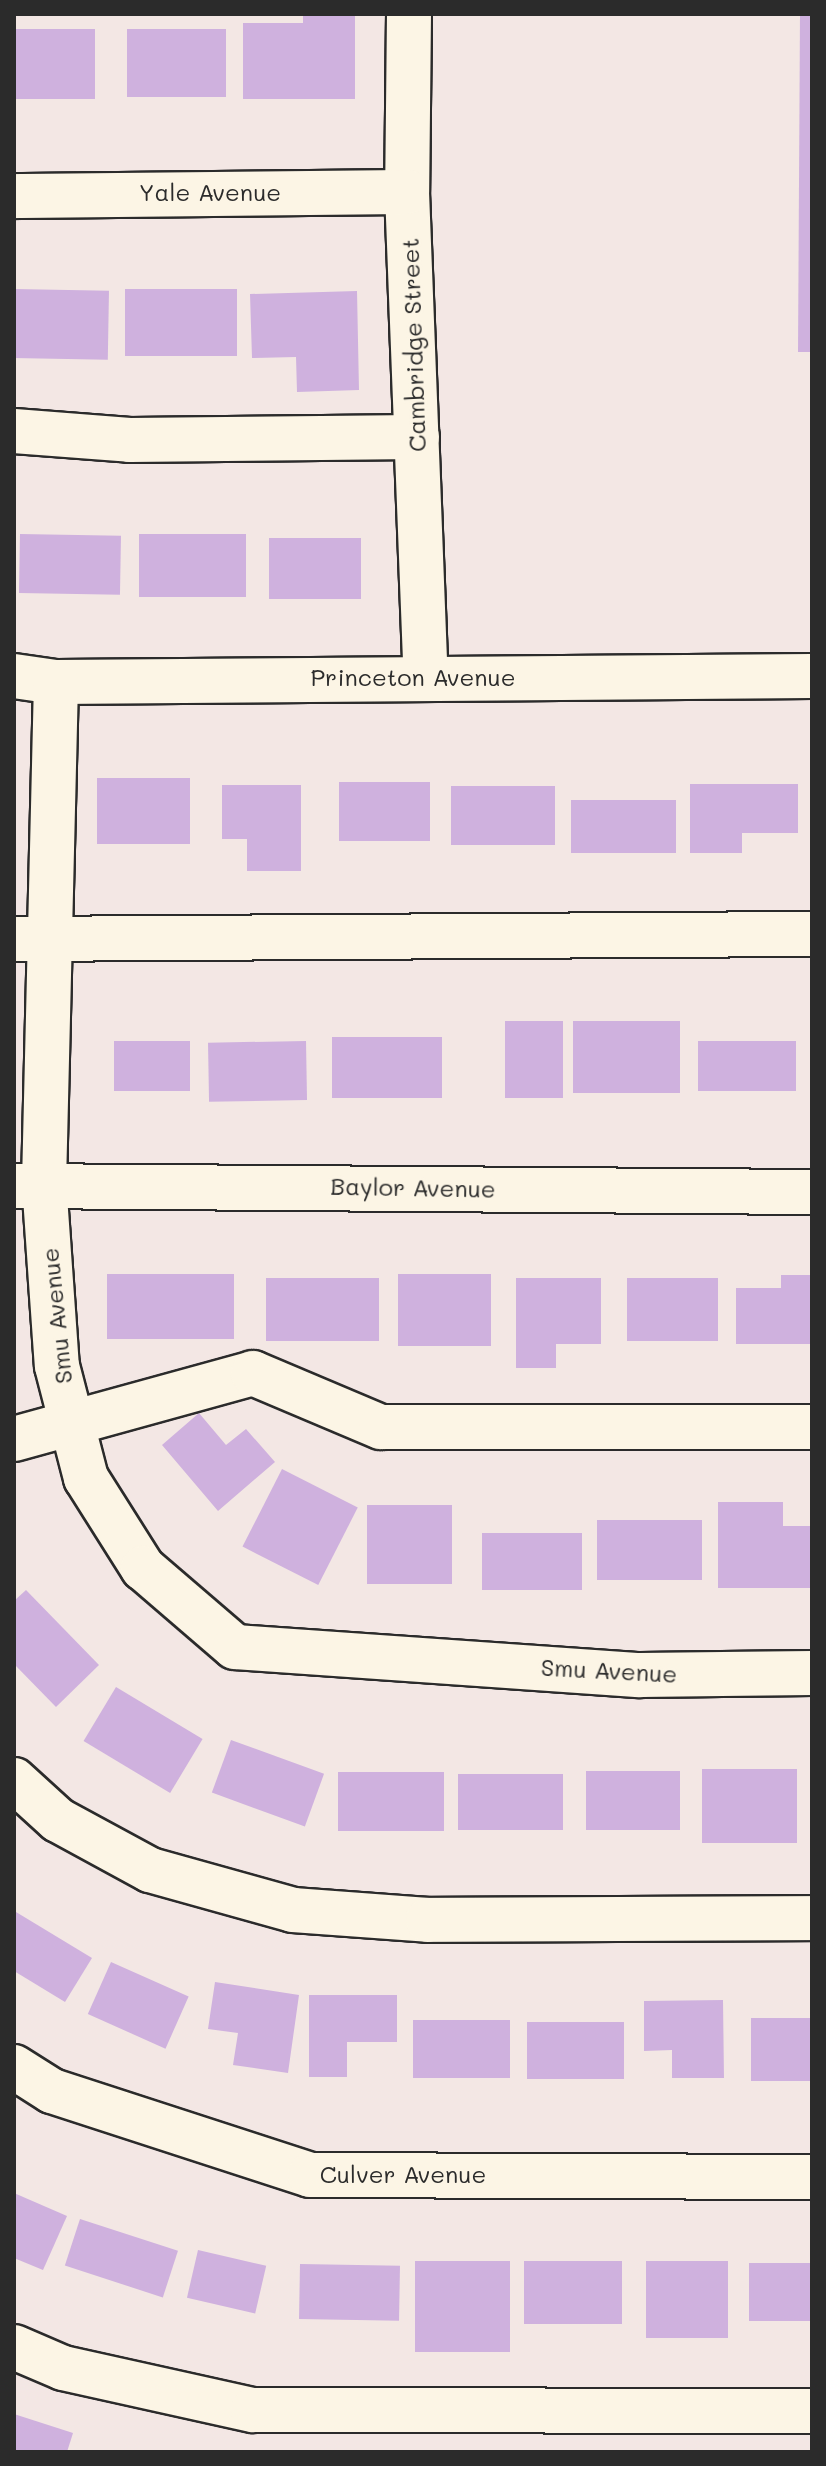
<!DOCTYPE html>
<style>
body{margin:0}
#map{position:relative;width:826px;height:2466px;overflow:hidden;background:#f3e7e4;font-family:Mali,sans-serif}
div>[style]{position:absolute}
.building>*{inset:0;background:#cfb1de;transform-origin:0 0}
.roads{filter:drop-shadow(2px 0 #2b2b2b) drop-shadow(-2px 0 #2b2b2b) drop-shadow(0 2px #2b2b2b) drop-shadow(0 -2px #2b2b2b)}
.minor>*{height:44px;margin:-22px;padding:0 22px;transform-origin:22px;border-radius:22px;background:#fcf5e5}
span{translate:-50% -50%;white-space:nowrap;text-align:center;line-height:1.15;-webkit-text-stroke:6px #fcf5e5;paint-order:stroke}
.street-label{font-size:24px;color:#2b2b2b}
.frame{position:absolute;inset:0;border:16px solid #2b2b2b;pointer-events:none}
</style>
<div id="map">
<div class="building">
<div style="clip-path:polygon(303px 14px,355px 14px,355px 99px,243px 99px,243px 23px,303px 23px)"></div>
<div style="clip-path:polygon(800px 14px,812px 14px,812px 352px,798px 352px)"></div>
<div style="left:14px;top:29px;width:81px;height:70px"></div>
<div style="left:127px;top:29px;width:99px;height:68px"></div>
<div style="left:14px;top:289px;width:95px;height:69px;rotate:1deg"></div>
<div style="left:125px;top:289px;width:112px;height:67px"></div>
<div style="clip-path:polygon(357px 291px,359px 390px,297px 392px,296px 357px,252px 358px,250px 294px)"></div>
<div style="left:20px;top:534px;width:101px;height:59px;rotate:1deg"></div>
<div style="left:139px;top:534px;width:107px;height:63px"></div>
<div style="left:269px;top:538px;width:92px;height:61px"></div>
<div style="left:97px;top:778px;width:93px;height:66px"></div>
<div style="left:339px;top:782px;width:91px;height:59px"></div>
<div style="clip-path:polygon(690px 784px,798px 784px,798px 833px,742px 833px,742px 853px,690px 853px)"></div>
<div style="clip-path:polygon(222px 785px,301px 785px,301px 871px,247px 871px,247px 839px,222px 839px)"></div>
<div style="left:451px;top:786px;width:104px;height:59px"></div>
<div style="left:571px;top:800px;width:105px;height:53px"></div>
<div style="left:563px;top:1021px;width:77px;height:58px;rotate:90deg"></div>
<div style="left:573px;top:1021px;width:107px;height:72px"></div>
<div style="left:332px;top:1037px;width:110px;height:61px"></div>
<div style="left:114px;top:1041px;width:76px;height:50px"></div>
<div style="left:306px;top:1041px;width:59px;height:98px;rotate:89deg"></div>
<div style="left:698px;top:1041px;width:98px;height:50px"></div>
<div style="left:107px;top:1274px;width:127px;height:65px"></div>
<div style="left:398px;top:1274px;width:93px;height:72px"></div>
<div style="clip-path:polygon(781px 1275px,812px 1275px,812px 1344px,736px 1344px,736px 1288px,781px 1288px)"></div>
<div style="left:266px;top:1278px;width:113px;height:63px"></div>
<div style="clip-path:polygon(516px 1278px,601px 1278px,601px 1344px,556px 1344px,556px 1368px,516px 1368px)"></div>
<div style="left:627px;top:1278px;width:91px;height:63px"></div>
<div style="clip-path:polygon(199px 1413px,226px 1445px,246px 1429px,275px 1462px,218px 1511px,162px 1445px)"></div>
<div style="left:282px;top:1469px;width:85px;height:87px;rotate:27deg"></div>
<div style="clip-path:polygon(718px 1502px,783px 1502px,783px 1526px,812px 1526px,812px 1588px,718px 1588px)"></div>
<div style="left:367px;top:1505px;width:85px;height:79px"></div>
<div style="left:597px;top:1520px;width:105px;height:60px"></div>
<div style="left:482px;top:1533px;width:100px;height:57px"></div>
<div style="clip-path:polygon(26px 1590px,99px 1665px,56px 1707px,14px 1664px,14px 1601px)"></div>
<div style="left:116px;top:1687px;width:101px;height:63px;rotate:31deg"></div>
<div style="left:231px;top:1740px;width:99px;height:56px;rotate:20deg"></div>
<div style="left:702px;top:1769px;width:95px;height:74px"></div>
<div style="left:586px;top:1771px;width:94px;height:59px"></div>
<div style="left:338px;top:1772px;width:106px;height:59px"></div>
<div style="left:458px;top:1774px;width:105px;height:56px"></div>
<div style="clip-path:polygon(16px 1912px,92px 1958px,65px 2002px,14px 1971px)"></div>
<div style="left:111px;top:1962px;width:85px;height:57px;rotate:24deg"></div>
<div style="clip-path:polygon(215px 1982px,299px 1995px,288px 2073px,233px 2065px,238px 2033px,208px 2029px)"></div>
<div style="clip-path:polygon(309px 1995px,397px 1995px,397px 2042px,347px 2042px,347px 2077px,309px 2077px)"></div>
<div style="clip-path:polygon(723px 2000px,724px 2078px,672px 2078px,672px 2050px,644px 2051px,644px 2001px)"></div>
<div style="left:751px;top:2018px;width:61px;height:63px"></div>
<div style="left:413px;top:2020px;width:97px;height:58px"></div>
<div style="left:527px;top:2022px;width:97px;height:57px"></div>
<div style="clip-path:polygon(14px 2193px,67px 2216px,43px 2270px,14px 2258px)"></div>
<div style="left:80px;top:2219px;width:103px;height:49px;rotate:18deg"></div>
<div style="left:198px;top:2250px;width:70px;height:49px;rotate:13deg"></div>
<div style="left:415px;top:2261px;width:95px;height:91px"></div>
<div style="left:524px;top:2261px;width:98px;height:63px"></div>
<div style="left:646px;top:2261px;width:82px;height:77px"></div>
<div style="left:749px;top:2263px;width:63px;height:58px"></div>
<div style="left:300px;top:2264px;width:100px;height:55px;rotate:1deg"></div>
<div style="clip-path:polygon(14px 2414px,73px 2433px,67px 2452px,14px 2452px)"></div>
</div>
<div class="roads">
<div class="minor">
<div style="left:409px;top:14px;width:178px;rotate:90.6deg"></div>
<div style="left:407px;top:192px;width:484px;rotate:87.8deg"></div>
<div style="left:14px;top:196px;width:393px;rotate:-0.6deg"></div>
<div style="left:14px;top:431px;width:116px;rotate:4.4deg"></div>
<div style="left:130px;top:440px;width:287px;rotate:-0.6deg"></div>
<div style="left:14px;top:676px;width:42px;rotate:8.1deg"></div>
<div style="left:56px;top:682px;width:756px;rotate:-0.45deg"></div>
<div style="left:56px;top:682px;width:500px;rotate:91.37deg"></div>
<div style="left:44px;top:1182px;width:184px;rotate:86deg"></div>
<div style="left:57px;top:1366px;width:116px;rotate:75.5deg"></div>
<div style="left:86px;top:1478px;width:107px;rotate:57.7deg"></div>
<div style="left:143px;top:1568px;width:121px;rotate:40.7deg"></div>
<div style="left:235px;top:1647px;width:406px;rotate:4deg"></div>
<div style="left:640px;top:1675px;width:172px;rotate:-0.7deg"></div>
<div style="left:14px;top:939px;width:798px;rotate:-0.36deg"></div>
<div style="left:15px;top:1186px;width:797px;rotate:0.43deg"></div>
<div style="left:14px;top:1439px;width:248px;rotate:-15.4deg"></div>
<div style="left:253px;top:1373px;width:139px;rotate:22.9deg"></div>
<div style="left:381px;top:1427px;width:431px"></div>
<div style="left:14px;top:1780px;width:59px;rotate:42.3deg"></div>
<div style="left:58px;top:1820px;width:105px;rotate:28.5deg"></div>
<div style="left:150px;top:1870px;width:148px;rotate:15.6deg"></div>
<div style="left:293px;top:1910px;width:135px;rotate:4.2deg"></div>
<div style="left:428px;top:1920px;width:384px;rotate:-0.3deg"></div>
<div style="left:14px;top:2067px;width:45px;rotate:32.3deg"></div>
<div style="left:52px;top:2091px;width:271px;rotate:18deg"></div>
<div style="left:310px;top:2175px;width:502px;rotate:0.23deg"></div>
<div style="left:14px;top:2347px;width:53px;rotate:23.2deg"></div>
<div style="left:63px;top:2368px;width:195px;rotate:12.5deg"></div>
<div style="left:253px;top:2410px;width:559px;rotate:0.1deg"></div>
</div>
</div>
<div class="street-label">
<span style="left:210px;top:192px">Yale Avenue</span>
<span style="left:413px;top:345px;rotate:-92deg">Cambridge Street</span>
<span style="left:413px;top:677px">Princeton Avenue</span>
<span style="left:413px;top:1187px;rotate:1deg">Baylor Avenue</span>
<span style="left:56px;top:1316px;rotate:-96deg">Smu Avenue</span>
<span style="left:609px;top:1670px;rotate:3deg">Smu Avenue</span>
<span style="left:403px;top:2174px">Culver Avenue</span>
</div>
<div class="frame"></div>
</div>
